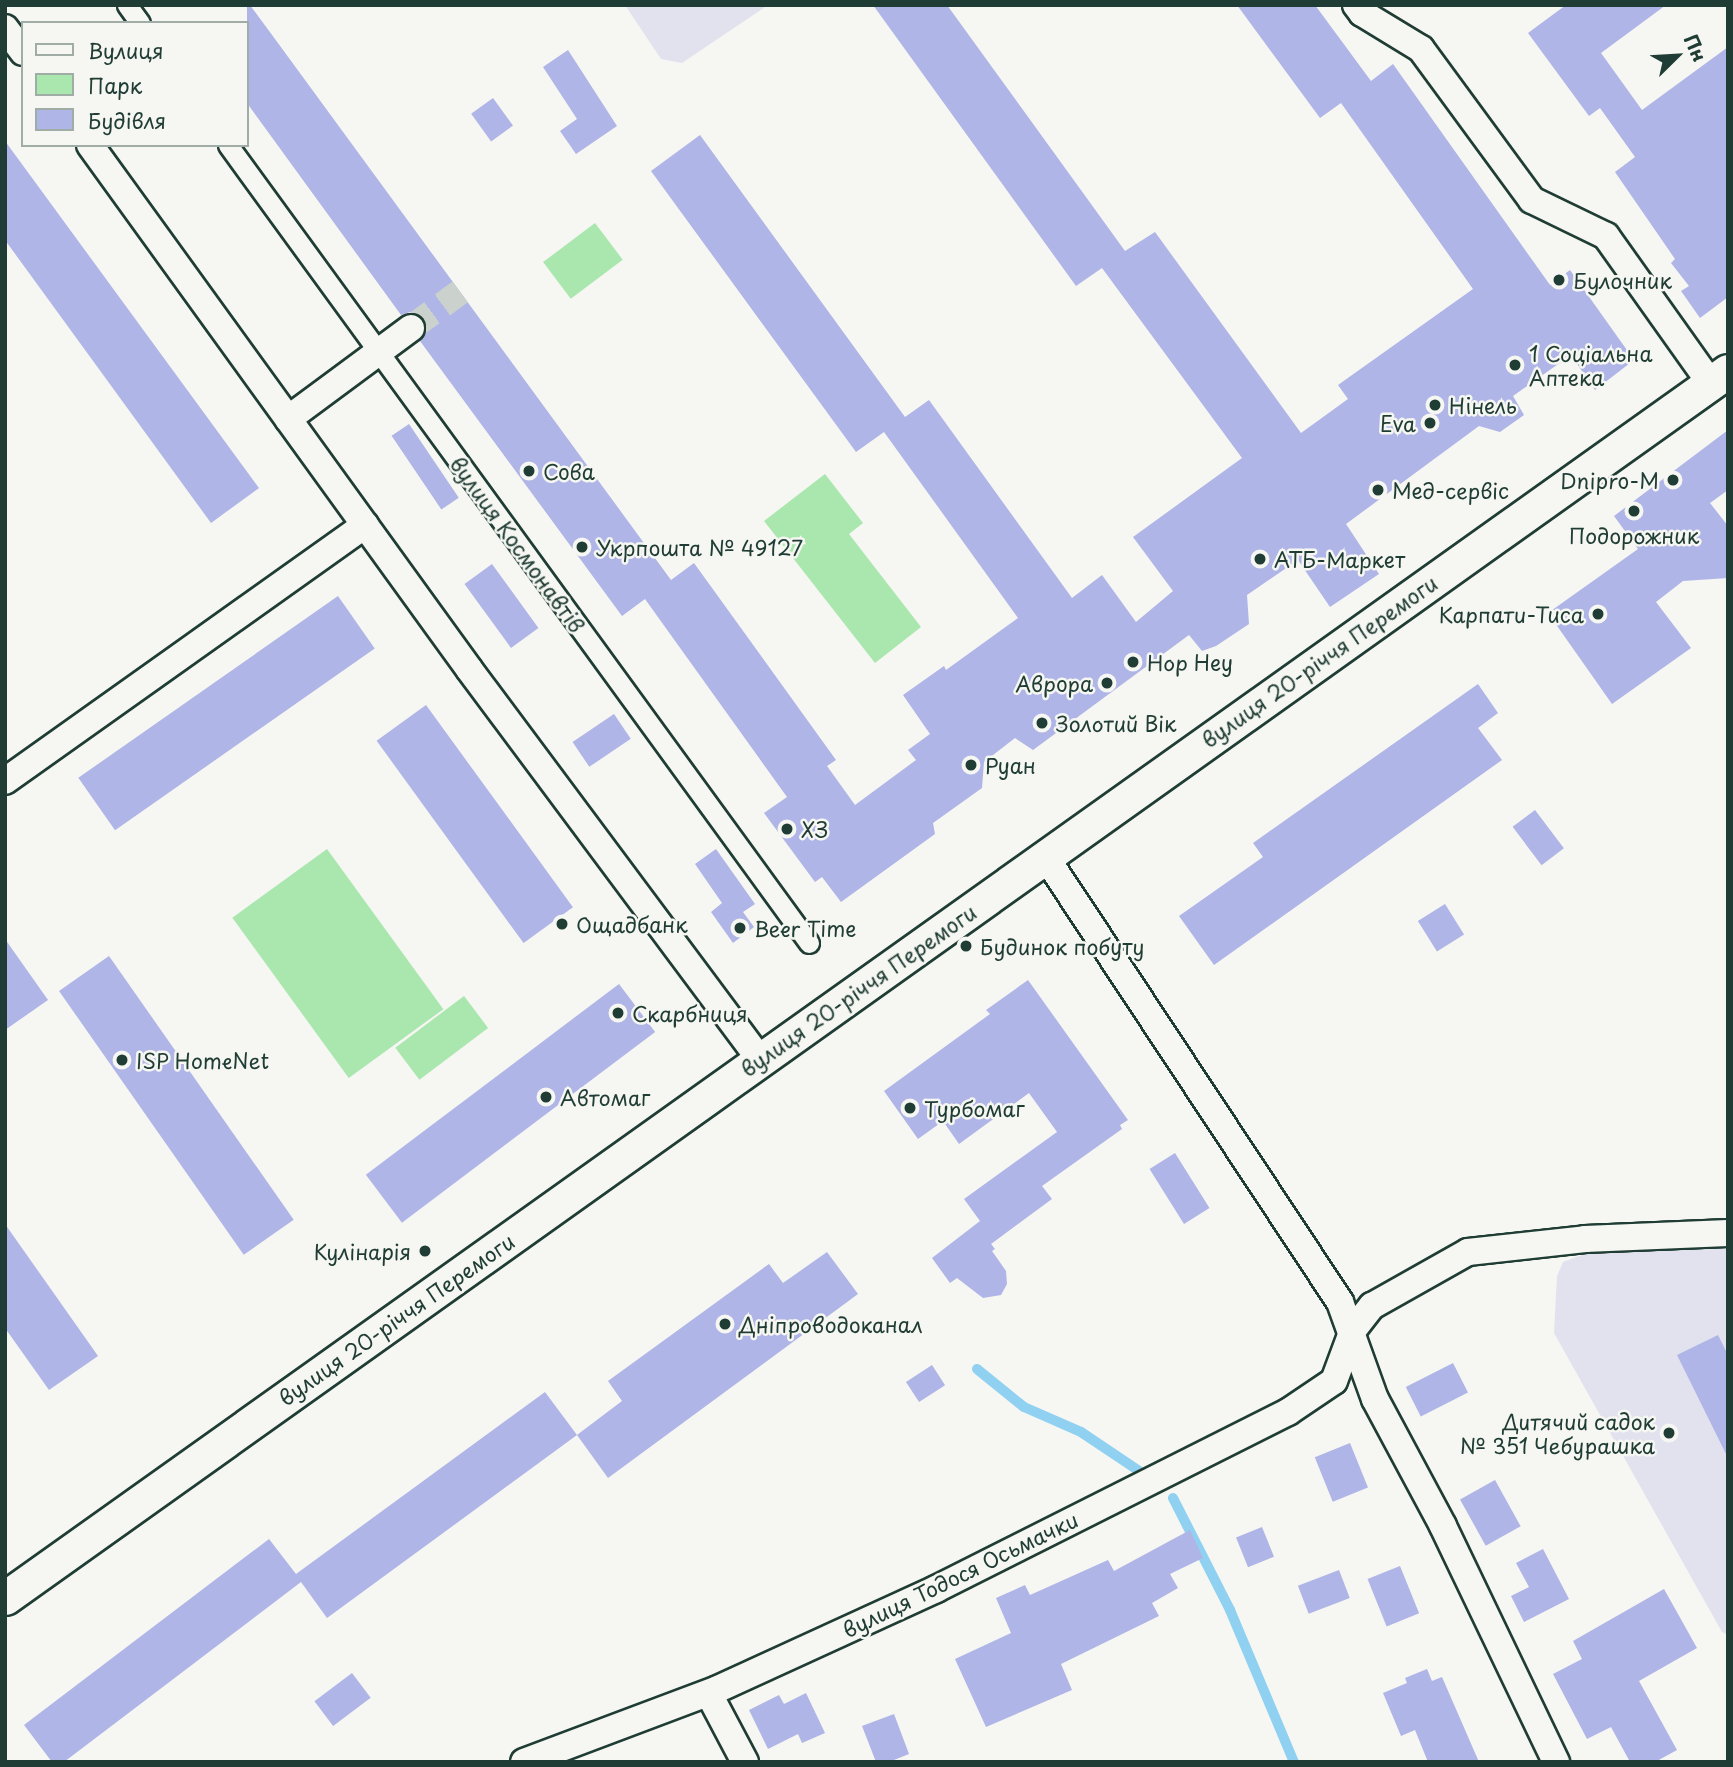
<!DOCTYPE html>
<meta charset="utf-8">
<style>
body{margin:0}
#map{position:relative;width:1733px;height:1767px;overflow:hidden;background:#f6f6f2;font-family:"Playpen Sans",sans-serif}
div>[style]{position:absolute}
.built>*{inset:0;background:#e1e2ee}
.green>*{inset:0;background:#a9e7ae;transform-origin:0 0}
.stream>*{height:10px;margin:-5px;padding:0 5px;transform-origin:5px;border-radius:5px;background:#90d1f1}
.building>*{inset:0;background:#afb5e6;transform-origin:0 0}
.minor-tunnel>*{height:26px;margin-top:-13px;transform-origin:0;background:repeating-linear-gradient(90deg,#cbd1cc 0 26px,transparent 0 39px)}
.roads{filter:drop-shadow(2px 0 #1f3d34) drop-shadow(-2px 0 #1f3d34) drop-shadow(0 2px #1f3d34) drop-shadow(0 -2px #1f3d34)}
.pedestrian>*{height:19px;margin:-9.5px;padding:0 9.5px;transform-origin:9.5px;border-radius:9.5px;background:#f6f6f2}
.minor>*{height:26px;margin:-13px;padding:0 13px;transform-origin:13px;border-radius:13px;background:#f6f6f2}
.tertiary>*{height:33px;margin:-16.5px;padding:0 16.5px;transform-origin:16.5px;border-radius:16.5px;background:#f6f6f2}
.dots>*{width:19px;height:19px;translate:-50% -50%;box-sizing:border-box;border:4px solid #f6f6f2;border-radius:50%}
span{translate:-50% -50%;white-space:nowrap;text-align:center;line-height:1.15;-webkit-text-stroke:5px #f6f6f2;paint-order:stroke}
.poi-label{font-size:21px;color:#1f3d34}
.left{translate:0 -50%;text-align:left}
.right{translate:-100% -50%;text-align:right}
.street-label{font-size:21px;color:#1f3d34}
.frame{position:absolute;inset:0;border:7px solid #1f3d34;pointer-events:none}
.legend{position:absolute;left:21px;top:21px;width:228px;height:126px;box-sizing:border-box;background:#f6f6f2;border:2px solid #a0aca6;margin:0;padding:9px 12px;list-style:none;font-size:21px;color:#1f3d34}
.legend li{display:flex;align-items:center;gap:14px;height:35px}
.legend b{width:35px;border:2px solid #a0aca6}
.north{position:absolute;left:1642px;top:21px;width:70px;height:70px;-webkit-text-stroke:5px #f6f6f2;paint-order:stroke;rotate:66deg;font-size:19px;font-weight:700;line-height:28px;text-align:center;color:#1f3d34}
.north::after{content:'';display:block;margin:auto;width:24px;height:32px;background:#1f3d34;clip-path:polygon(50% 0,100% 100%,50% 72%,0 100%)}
</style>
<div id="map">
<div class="built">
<div style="clip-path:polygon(625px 5px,768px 5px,682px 63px,661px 59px)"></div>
<div style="clip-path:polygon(1728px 1245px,1728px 1635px,1722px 1632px,1554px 1333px,1557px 1276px,1563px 1262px,1596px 1250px)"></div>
</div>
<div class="green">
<div style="left:595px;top:223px;width:46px;height:65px;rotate:53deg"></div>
<div style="clip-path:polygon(825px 474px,863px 523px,849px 534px,921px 627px,875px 663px,764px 521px)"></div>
<div style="left:327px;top:849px;width:198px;height:117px;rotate:54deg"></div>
<div style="left:464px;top:996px;width:40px;height:86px;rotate:53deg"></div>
</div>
<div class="stream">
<div style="left:977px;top:1369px;width:60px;rotate:39deg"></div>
<div style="left:1024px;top:1407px;width:62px;rotate:23.7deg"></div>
<div style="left:1081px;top:1432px;width:73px;rotate:33.9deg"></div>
<div style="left:1173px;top:1498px;width:126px;rotate:63deg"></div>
<div style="left:1230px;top:1610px;width:165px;rotate:67.2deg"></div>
</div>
<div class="building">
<div style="clip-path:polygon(247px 5px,250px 5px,275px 39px,671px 580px,694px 563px,836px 760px,827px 766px,855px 805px,916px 760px,908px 750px,930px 734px,903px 695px,944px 666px,946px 670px,1018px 618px,884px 432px,856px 452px,651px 171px,700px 135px,905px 417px,929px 400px,1072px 598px,1102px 575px,1136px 622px,1173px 591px,1133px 537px,1242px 458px,1102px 268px,1076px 286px,873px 5px,947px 5px,1125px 251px,1155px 232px,1301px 433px,1348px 399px,1338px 385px,1473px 289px,1341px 103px,1320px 118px,1237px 5px,1315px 5px,1371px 81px,1393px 64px,1550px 285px,1570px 270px,1634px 360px,1595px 390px,1571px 355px,1513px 396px,1524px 415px,1500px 432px,1479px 426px,1346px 524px,1379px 574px,1330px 607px,1298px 560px,1247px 595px,1249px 624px,1216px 646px,1202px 651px,1189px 635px,1033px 750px,1015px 738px,984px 762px,982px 788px,933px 823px,935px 834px,841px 902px,822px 877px,815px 882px,764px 813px,787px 797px,645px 599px,622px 616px,420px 341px,427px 327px,423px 318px,410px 312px,401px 315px,247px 103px)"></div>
<div style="clip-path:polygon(1566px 5px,1666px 5px,1601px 53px,1642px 110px,1728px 47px,1728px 297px,1700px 318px,1681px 291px,1689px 286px,1671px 263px,1675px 259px,1615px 172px,1635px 157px,1600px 108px,1589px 116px,1528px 33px)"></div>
<div style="clip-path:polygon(568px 50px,617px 126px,576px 154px,560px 131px,577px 119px,543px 67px)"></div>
<div style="left:493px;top:98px;width:34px;height:27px;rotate:54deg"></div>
<div style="clip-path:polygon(5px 141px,259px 488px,211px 523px,5px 240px)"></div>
<div style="left:409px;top:424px;width:89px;height:21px;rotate:56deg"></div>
<div style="clip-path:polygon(1728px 430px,1728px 490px,1710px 503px,1728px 526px,1728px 578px,1683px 581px,1656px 602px,1691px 648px,1612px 704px,1548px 613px,1638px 549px,1614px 516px)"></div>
<div style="left:492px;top:564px;width:79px;height:34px;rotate:54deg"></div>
<div style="left:338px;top:596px;width:64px;height:317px;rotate:55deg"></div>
<div style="clip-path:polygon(1478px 684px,1498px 713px,1478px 728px,1502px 760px,1214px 965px,1179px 916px,1263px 857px,1253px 843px)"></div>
<div style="left:426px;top:705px;width:250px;height:61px;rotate:54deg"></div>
<div style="left:614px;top:714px;width:30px;height:50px;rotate:56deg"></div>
<div style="left:1535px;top:810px;width:48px;height:28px;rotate:53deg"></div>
<div style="clip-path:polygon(716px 849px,755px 904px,743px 912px,754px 927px,733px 943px,711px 912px,722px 903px,695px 864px)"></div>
<div style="left:1445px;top:904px;width:36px;height:32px;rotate:58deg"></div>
<div style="clip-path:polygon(5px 939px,48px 1000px,5px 1030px)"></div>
<div style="left:109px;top:956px;width:322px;height:61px;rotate:55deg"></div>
<div style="clip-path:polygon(1028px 980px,1128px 1120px,1120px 1125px,1122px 1129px,1042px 1186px,1052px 1199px,991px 1244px,995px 1249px,992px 1251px,1006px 1271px,1007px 1284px,1001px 1295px,983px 1298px,957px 1278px,950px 1283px,932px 1258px,980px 1221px,964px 1199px,1057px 1132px,1029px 1093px,959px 1144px,943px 1121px,918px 1139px,884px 1091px,990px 1014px,986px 1010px)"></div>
<div style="left:619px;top:984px;width:60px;height:317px;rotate:53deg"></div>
<div style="left:1175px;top:1153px;width:65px;height:30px;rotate:58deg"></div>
<div style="clip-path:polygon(5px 1224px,98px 1356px,49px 1390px,5px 1328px)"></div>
<div style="clip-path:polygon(827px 1252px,858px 1294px,608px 1478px,577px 1435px,622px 1401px,608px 1381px,769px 1264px,783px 1283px)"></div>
<div style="clip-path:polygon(1718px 1335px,1728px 1355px,1728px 1458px,1677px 1355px)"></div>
<div style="left:1453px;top:1363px;width:33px;height:53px;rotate:63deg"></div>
<div style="left:932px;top:1365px;width:24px;height:31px;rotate:57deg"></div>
<div style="clip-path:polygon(545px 1392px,577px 1435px,327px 1618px,301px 1582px,64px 1762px,52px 1762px,24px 1725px,269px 1539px,296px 1574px)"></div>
<div style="left:1350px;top:1443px;width:48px;height:38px;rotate:68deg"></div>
<div style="left:1495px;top:1480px;width:53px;height:40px;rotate:61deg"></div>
<div style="left:1262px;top:1527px;width:32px;height:28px;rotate:68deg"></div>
<div style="clip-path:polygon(1190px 1530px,1203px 1558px,1170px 1574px,1178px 1588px,1152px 1603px,1159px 1616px,1061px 1664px,1072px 1690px,986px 1727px,955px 1659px,1011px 1633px,996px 1598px,1025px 1585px,1030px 1595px,1108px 1560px,1114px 1571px)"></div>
<div style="clip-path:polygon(1543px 1549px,1569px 1599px,1524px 1622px,1511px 1596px,1529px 1587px,1516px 1563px)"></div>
<div style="left:1400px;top:1566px;width:51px;height:35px;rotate:68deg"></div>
<div style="left:1339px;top:1570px;width:30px;height:44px;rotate:69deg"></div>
<div style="clip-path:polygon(1664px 1589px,1697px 1648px,1639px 1681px,1677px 1750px,1655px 1762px,1630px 1762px,1611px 1727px,1587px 1739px,1553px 1674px,1582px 1659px,1573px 1641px)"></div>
<div style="clip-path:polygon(1427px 1669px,1432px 1681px,1442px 1677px,1479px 1762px,1428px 1762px,1415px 1730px,1401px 1736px,1383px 1693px,1407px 1683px,1405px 1678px)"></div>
<div style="left:352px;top:1673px;width:31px;height:47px;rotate:53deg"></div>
<div style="clip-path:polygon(806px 1693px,825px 1733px,802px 1743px,798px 1734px,768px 1749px,749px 1710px,779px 1695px,784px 1704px)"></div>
<div style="clip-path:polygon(894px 1714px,909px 1754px,889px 1762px,876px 1762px,862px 1726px)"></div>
</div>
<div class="minor-tunnel">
<div style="left:411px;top:328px;width:61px;rotate:-36.3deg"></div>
</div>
<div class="roads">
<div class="pedestrian">
<div style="left:127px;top:5px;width:22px;rotate:54deg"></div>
<div style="left:228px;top:145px;width:987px;rotate:53.94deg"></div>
</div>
<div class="minor">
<div style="left:1356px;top:5px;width:10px;rotate:53deg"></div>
<div style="left:1362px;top:13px;width:69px;rotate:31.4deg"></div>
<div style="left:1421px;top:49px;width:187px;rotate:53.7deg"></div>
<div style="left:1532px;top:200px;width:82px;rotate:25.9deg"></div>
<div style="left:1606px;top:236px;width:181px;rotate:54.6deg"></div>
<div style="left:5px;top:28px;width:30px;rotate:53deg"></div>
<div style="left:90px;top:145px;width:647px;rotate:54.12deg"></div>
<div style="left:469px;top:669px;width:487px;rotate:53.3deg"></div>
<div style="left:288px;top:419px;width:153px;rotate:-36.5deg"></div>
<div style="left:5px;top:781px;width:442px;rotate:-35.4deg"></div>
<div style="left:1045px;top:856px;width:535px;rotate:56.52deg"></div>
<div style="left:1340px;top:1302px;width:103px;rotate:70.2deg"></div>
<div style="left:1375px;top:1399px;width:144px;rotate:61.8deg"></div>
<div style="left:1443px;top:1526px;width:262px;rotate:64.4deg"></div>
<div style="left:709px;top:1694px;width:77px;rotate:62.1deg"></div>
<div style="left:524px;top:1762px;width:207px;rotate:-20.6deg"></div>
<div style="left:718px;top:1689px;width:240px;rotate:-24.6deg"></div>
<div style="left:936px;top:1589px;width:394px;rotate:-26.7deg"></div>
<div style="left:1288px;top:1412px;width:55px;rotate:-34deg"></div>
<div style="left:1334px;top:1381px;width:54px;rotate:-69.6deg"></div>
<div style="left:1353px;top:1330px;width:31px;rotate:-52deg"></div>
<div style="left:1372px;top:1306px;width:110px;rotate:-29.4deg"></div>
<div style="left:1468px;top:1252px;width:118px;rotate:-6.3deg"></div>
<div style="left:1585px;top:1239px;width:143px;rotate:-2.4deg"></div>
</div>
<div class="tertiary">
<div style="left:5px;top:1598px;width:2115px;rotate:-35.46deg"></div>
</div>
</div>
<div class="dots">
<div style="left:1559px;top:280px;background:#1f3d34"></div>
<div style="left:1515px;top:365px;background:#1f3d34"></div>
<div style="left:1435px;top:405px;background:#1f3d34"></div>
<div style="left:1430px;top:423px;background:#1f3d34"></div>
<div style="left:529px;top:471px;background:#1f3d34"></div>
<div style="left:1673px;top:480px;background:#1f3d34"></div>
<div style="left:1378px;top:490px;background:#1f3d34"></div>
<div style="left:1634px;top:511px;background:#1f3d34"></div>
<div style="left:582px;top:547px;background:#1f3d34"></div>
<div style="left:1260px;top:559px;background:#1f3d34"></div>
<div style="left:1598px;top:614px;background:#1f3d34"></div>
<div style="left:1133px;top:662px;background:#1f3d34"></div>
<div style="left:1107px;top:683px;background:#1f3d34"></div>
<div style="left:1042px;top:723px;background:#1f3d34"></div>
<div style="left:971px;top:765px;background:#1f3d34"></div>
<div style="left:787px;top:829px;background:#1f3d34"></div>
<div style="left:562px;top:924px;background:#1f3d34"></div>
<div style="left:740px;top:928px;background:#1f3d34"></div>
<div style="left:966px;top:946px;background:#1f3d34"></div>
<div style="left:618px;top:1013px;background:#1f3d34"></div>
<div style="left:122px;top:1060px;background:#1f3d34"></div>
<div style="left:546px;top:1097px;background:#1f3d34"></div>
<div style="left:910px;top:1108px;background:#1f3d34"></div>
<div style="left:425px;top:1251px;background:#1f3d34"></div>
<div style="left:725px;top:1324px;background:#1f3d34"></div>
<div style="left:1669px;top:1433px;background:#1f3d34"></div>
</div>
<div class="poi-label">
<span class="left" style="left:1573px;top:280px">Булочник</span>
<span class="left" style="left:1529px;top:365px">1 Соціальна<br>Аптека</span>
<span class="left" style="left:1449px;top:405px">Нінель</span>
<span class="right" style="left:1416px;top:423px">Eva</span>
<span class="left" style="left:543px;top:471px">Сова</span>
<span class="right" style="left:1659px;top:480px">Dnipro-M</span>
<span class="left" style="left:1392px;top:490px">Мед-сервіс</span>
<span style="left:1634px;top:535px">Подорожник</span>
<span class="left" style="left:596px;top:547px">Укрпошта № 49127</span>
<span class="left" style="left:1274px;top:559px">АТБ-Маркет</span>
<span class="right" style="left:1584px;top:614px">Карпати-Тиса</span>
<span class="left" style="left:1147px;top:662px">Hop Hey</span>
<span class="right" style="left:1093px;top:683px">Аврора</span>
<span class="left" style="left:1056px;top:723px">Золотий Вік</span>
<span class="left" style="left:985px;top:765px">Руан</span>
<span class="left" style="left:801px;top:829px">ХЗ</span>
<span class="left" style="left:576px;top:924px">Ощадбанк</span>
<span class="left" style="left:754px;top:928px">Beer Time</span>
<span class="left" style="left:980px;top:946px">Будинок побуту</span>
<span class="left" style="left:632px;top:1013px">Скарбниця</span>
<span class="left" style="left:136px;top:1060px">ISP HomeNet</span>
<span class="left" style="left:560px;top:1097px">Автомаг</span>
<span class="left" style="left:924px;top:1108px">Турбомаг</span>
<span class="right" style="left:411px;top:1251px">Кулінарія</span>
<span class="left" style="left:739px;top:1324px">Дніпроводоканал</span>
<span class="right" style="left:1655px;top:1433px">Дитячий садок<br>№ 351 Чебурашка</span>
</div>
<div class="street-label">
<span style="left:518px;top:544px;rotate:54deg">вулиця Космонавтів</span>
<span style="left:1319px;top:661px;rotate:-35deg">вулиця 20-річчя Перемоги</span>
<span style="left:858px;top:990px;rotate:-35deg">вулиця 20-річчя Перемоги</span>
<span style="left:396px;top:1319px;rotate:-35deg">вулиця 20-річчя Перемоги</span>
<span style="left:960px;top:1574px;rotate:-26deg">вулиця Тодося Осьмачки</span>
</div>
<div class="frame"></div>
<ul class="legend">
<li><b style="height:9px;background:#f6f6f2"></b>Вулиця</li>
<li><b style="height:19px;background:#a9e7ae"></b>Парк</li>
<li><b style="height:19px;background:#afb5e6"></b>Будівля</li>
</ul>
<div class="north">Пн</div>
</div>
